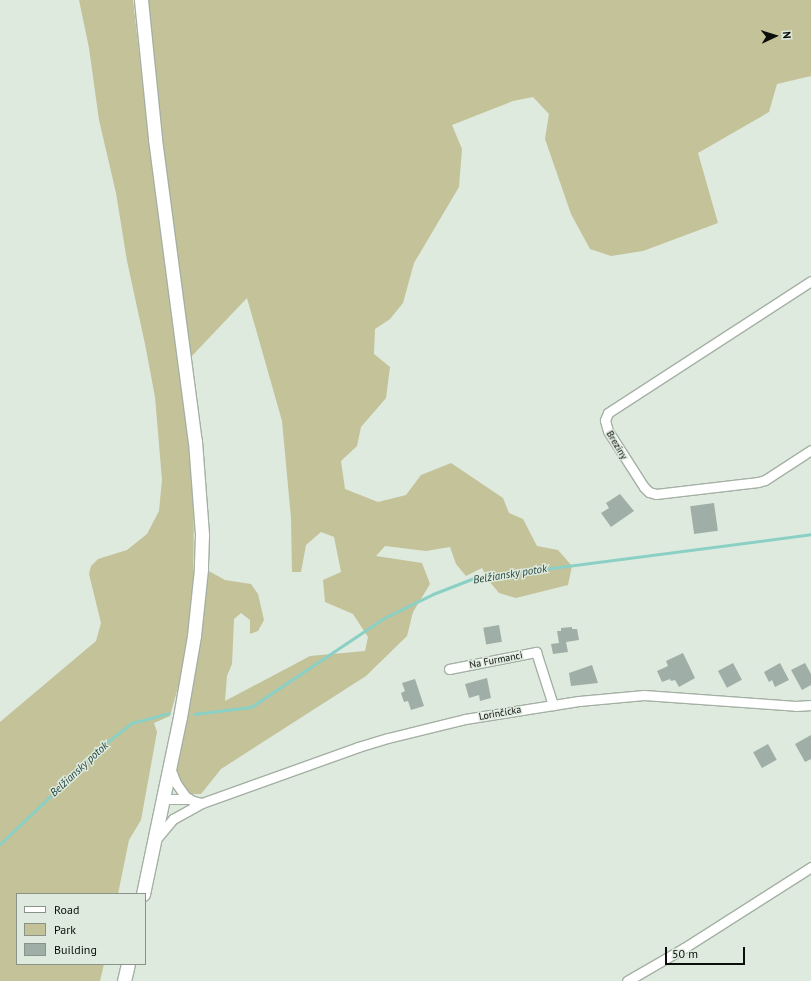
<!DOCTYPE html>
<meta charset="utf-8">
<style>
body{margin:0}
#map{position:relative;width:811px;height:981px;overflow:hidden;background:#deeade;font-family:"PT Sans",sans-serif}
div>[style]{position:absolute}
.green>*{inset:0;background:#c3c299}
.stream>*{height:3px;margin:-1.5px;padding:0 1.5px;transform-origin:1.5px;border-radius:1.5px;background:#8ad0c5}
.building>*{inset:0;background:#9faea6;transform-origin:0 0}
.roads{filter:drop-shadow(1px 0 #a5b0a5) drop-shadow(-1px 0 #a5b0a5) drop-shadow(0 1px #a5b0a5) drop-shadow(0 -1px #a5b0a5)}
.street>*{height:9px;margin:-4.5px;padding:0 4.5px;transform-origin:4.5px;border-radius:4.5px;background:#fff}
.secondary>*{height:13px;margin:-6.5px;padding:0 6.5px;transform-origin:6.5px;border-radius:6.5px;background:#fff}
span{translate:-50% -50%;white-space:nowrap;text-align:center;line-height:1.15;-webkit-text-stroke:3px #deeade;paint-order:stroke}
.street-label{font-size:10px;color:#0b0e0a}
.water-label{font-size:11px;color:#1c3e39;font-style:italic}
.legend{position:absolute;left:16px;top:893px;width:130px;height:72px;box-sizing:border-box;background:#deeade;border:1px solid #8a9289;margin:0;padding:5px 7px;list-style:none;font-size:12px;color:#0b0e0a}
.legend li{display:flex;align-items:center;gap:8px;height:20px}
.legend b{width:20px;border:1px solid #8a9289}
.north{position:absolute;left:755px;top:16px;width:40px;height:40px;-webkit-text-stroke:3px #deeade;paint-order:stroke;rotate:86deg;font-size:11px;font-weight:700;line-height:16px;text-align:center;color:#0b0e0a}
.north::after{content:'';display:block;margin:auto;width:14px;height:18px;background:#0b0e0a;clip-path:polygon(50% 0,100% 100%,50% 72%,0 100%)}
.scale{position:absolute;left:665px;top:947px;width:80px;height:18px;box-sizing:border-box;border:2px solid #0b0e0a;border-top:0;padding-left:5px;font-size:12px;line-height:14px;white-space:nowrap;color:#0b0e0a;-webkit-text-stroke:3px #deeade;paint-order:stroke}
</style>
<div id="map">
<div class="green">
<div style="clip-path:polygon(79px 0,133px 0,156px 201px,180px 369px,194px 499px,193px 598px,180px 680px,170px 716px,154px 723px,157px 732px,141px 820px,129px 840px,118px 894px,17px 894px,17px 964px,104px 964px,100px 981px,0 981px,0 722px,96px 641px,101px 623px,89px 574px,91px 566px,98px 559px,127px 550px,147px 534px,159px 511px,162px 480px,155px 397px,145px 344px,127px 261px,116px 193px,99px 120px,89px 48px)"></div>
<div style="clip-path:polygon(145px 0,811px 0,811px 76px,777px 84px,769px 112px,698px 153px,718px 223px,643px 251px,611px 256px,590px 249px,571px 214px,545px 139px,549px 114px,533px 97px,513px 101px,452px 125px,462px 149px,459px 187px,414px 263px,403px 303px,390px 319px,375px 329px,374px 354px,390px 367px,386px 398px,361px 427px,357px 446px,341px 461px,345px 489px,378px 502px,406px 495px,421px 475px,451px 463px,503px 498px,509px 513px,523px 519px,537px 546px,558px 550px,572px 566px,568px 585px,516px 598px,499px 593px,489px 581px,482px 568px,466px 576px,456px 564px,450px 547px,426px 551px,385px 546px,376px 556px,422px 563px,430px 584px,413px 612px,407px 636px,366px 676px,221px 769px,201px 794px,190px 794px,178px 780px,175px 767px,207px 570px,225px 580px,251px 584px,258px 594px,264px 620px,258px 631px,250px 634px,250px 620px,241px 613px,234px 619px,232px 664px,227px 676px,225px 701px,310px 656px,365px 651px,368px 637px,353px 614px,325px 602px,323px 580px,341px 572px,334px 537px,321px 532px,306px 545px,301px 572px,292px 572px,291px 518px,282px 421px,247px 298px,189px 359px,162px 166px)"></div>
</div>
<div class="stream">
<div style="left:194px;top:714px;width:57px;rotate:-7deg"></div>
<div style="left:251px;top:707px;width:160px;rotate:-33.8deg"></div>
<div style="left:384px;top:618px;width:55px;rotate:-26.1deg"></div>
<div style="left:433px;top:594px;width:44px;rotate:-21.3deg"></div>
<div style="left:474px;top:578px;width:340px;rotate:-7.4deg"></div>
<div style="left:0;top:844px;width:146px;rotate:-43.6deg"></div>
<div style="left:106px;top:743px;width:33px;rotate:-38deg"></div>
<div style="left:132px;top:723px;width:38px;rotate:-15deg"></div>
</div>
<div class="building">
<div style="clip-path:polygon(620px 494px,634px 511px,611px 527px,601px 513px,609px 508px,606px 503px)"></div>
<div style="left:714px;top:503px;width:28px;height:24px;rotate:82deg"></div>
<div style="left:499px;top:625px;width:17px;height:16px;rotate:80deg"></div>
<div style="clip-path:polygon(572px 627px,572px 629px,577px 629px,579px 640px,566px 642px,568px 652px,553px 654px,551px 644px,559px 643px,557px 631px,561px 631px,561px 628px)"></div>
<div style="clip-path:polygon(683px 653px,695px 678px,679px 687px,675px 680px,671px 681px,670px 679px,662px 682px,657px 671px,668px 666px,666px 661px)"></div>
<div style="left:733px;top:663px;width:19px;height:17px;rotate:62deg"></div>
<div style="clip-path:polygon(780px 663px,789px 680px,775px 687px,772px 680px,769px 682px,764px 672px)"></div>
<div style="clip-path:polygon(805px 663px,811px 674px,811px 685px,802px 690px,791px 670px)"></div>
<div style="clip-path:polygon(592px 665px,598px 683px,571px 686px,569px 673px)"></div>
<div style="clip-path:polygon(487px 678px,491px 698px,480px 701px,479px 695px,469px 698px,465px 684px)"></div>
<div style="clip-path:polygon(415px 679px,424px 706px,411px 710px,408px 701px,404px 702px,401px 693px,405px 691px,402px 683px)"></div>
<div style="clip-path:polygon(811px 735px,811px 759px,805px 762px,795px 744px)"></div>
<div style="left:768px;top:744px;width:18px;height:17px;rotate:61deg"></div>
</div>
<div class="roads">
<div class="street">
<div style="left:811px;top:281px;width:242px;rotate:147deg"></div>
<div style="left:608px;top:413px;width:8px;rotate:113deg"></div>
<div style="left:605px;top:420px;width:11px;rotate:75deg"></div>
<div style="left:608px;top:431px;width:67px;rotate:57.3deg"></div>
<div style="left:644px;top:487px;width:7px;rotate:45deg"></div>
<div style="left:649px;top:492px;width:7px;rotate:16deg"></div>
<div style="left:656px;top:494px;width:103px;rotate:-6.7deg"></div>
<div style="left:758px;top:482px;width:7px;rotate:-16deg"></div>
<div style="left:765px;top:480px;width:55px;rotate:-33.1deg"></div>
<div style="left:449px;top:669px;width:89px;rotate:-11.1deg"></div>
<div style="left:536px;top:652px;width:56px;rotate:72.2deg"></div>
<div style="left:170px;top:768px;width:16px;rotate:68deg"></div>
<div style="left:176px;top:783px;width:16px;rotate:55deg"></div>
<div style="left:185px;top:796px;width:9px;rotate:32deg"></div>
<div style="left:193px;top:801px;width:9px;rotate:13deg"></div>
<div style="left:163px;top:799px;width:26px"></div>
<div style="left:157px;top:838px;width:25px;rotate:-50deg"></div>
<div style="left:173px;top:819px;width:33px;rotate:-29deg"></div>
<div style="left:202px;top:803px;width:166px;rotate:-19.7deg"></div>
<div style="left:358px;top:747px;width:31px;rotate:-17deg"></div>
<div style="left:388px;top:738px;width:79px;rotate:-13.9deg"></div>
<div style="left:465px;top:719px;width:115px;rotate:-9deg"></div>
<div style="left:579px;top:701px;width:65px;rotate:-5.3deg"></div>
<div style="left:644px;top:695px;width:152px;rotate:4.1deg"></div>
<div style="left:796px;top:706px;width:15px;rotate:-4deg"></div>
<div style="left:627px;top:981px;width:66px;rotate:-30.1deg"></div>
<div style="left:684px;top:948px;width:151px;rotate:-32.5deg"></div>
</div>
<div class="secondary">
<div style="left:141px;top:0;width:140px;rotate:84.2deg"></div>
<div style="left:155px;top:139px;width:305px;rotate:82.5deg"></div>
<div style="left:195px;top:441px;width:94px;rotate:85.7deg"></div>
<div style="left:202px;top:535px;width:34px;rotate:92deg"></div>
<div style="left:201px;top:569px;width:67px;rotate:96deg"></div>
<div style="left:194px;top:636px;width:82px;rotate:99.8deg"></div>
<div style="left:180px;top:717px;width:181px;rotate:101.8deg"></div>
<div style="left:124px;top:981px;width:17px;rotate:-77deg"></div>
</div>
</div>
<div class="street-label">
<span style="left:617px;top:445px;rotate:59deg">Breziny</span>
<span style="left:496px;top:660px;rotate:-11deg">Na Furmanci</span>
<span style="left:500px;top:713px;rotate:-10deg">Lorinčícka</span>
</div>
<div class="water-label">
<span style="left:510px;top:574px;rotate:-9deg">Belžiansky potok</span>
<span style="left:79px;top:769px;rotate:-43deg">Belžiansky potok</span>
</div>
<ul class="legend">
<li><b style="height:5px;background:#fff"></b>Road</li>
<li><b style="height:11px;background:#c3c299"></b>Park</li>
<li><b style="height:11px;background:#9faea6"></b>Building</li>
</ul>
<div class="north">N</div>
<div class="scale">50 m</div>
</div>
